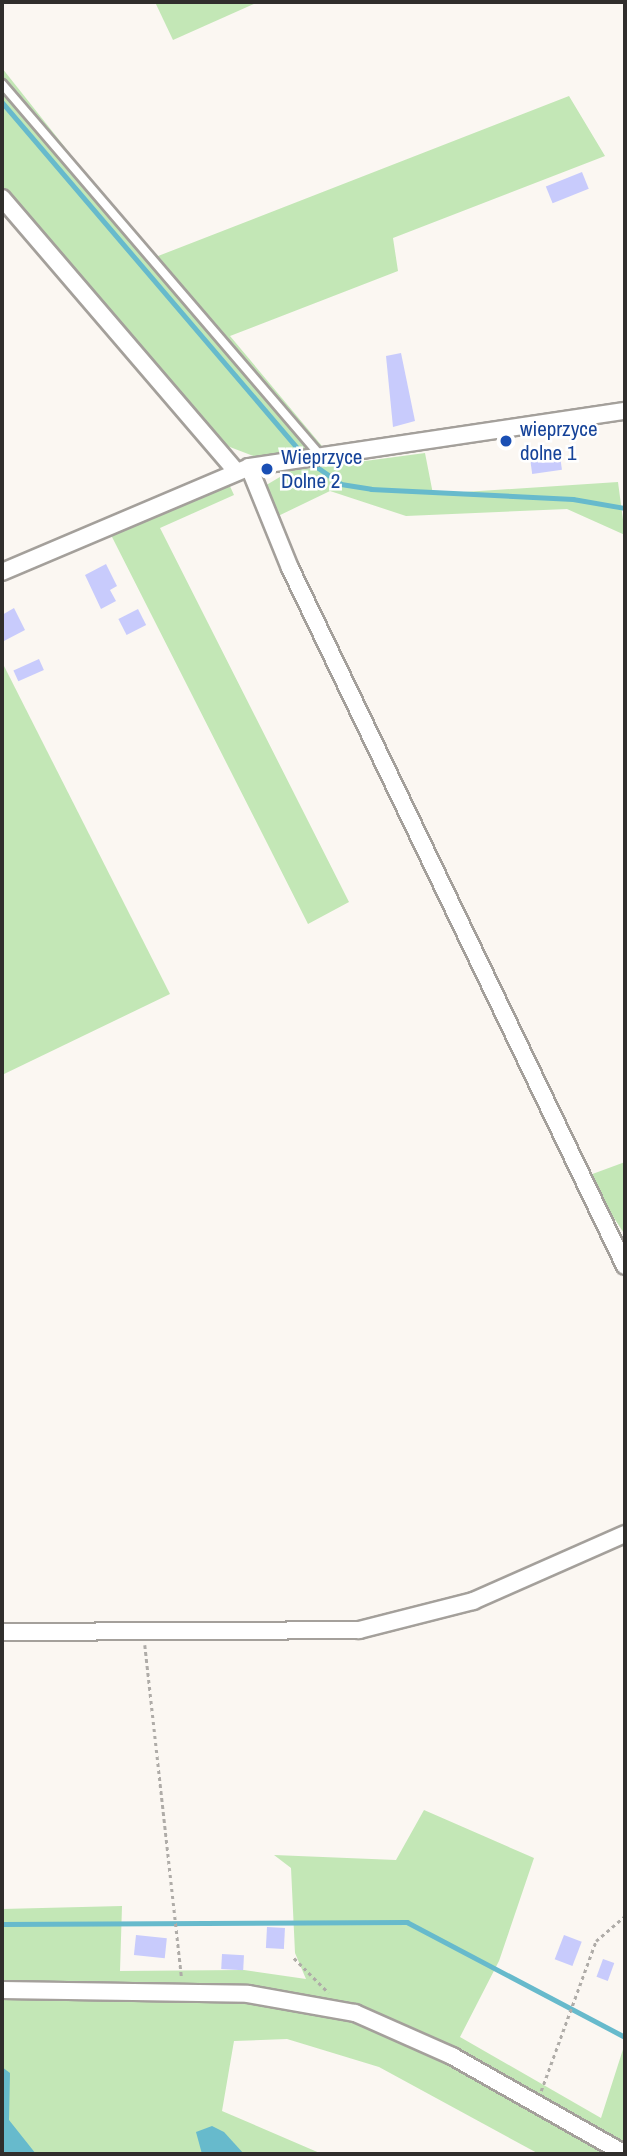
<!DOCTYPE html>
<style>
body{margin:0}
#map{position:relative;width:627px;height:2156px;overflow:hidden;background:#fbf7f2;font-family:"Archivo Narrow",sans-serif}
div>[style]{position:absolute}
.green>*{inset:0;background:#c3e7b6}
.water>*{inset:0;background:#67bacc}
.stream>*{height:4.5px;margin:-2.25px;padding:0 2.25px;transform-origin:2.25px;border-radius:2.25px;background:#67bacc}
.building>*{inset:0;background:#c8cbfc;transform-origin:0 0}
.path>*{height:2.5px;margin-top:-1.25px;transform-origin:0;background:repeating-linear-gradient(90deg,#afaca8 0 3.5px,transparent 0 7px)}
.roads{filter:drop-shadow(2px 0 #a4a09b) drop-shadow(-2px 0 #a4a09b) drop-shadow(0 2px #a4a09b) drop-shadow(0 -2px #a4a09b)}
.lane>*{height:8px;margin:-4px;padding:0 4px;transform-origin:4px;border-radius:4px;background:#fff}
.street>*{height:16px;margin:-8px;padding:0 8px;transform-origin:8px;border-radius:8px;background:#fff}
.dots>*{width:19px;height:19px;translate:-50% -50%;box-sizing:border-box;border:4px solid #fff;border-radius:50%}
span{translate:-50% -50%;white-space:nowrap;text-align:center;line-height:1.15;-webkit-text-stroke:5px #fff;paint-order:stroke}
.transit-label{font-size:21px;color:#164399}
.left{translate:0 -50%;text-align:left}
.frame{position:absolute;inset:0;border:4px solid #302e2c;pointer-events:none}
</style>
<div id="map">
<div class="green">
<div style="clip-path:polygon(155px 2px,258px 2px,173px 40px)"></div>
<div style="clip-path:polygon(2px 68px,153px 258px,569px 96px,605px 156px,393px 238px,398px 271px,230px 336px,322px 446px,256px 457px,222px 444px,2px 186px)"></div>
<div style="clip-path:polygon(425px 453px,433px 494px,618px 482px,625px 535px,567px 509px,406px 516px,330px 491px,274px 518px,263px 487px,290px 471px)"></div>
<div style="clip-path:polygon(228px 482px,234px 495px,160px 528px,349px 902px,308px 924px,111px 535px)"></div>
<div style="clip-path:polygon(2px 662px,170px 994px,2px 1075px)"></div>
<div style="clip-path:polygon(625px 1162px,625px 1235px,587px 1176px)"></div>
<div style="clip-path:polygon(424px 1810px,534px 1858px,499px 1961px,460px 2037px,601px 2118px,625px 2043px,625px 2154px,539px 2154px,379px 2067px,287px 2039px,234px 2041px,222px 2111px,322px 2154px,2px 2154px,2px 1909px,122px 1906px,120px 1971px,244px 1970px,306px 1979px,295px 1953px,291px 1868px,274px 1855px,396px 1860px)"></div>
</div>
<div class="water">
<div style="clip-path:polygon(2px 2067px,10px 2073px,9px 2120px,36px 2154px,2px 2154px)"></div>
<div style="clip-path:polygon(212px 2126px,224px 2132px,244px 2154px,202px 2154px,196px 2132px)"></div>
</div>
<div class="stream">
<div style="left:2px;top:102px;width:465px;rotate:49.5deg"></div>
<div style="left:310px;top:462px;width:38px;rotate:35deg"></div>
<div style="left:341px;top:484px;width:30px;rotate:9deg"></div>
<div style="left:371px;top:489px;width:202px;rotate:2.8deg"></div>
<div style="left:573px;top:499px;width:53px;rotate:9.8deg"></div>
<div style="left:2px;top:1924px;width:405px;rotate:-0.3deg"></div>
<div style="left:407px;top:1922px;width:246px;rotate:27.8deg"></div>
</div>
<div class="building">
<div style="left:582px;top:172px;width:18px;height:39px;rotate:68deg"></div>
<div style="clip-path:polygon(401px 353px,415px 421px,393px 427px,386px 356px)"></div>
<div style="left:559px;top:449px;width:21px;height:30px;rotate:82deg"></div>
<div style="clip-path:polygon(106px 564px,117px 586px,110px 590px,116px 601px,101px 609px,85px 575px)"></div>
<div style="clip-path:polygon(14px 608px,25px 630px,2px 642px,2px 615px)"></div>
<div style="left:138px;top:609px;width:18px;height:22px;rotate:63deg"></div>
<div style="left:39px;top:659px;width:12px;height:28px;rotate:66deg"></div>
<div style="left:267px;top:1927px;width:18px;height:21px;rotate:3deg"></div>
<div style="left:136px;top:1935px;width:31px;height:20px;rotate:6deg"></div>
<div style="left:564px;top:1935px;width:19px;height:26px;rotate:21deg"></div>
<div style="left:222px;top:1954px;width:22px;height:15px;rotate:3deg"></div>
<div style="left:603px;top:1959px;width:12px;height:19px;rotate:20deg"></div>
</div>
<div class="path">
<div style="left:145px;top:1645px;width:335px;rotate:83.7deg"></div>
<div style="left:294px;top:1958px;width:49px;rotate:45deg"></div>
<div style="left:541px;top:2091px;width:160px;rotate:-69.9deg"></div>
<div style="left:596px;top:1941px;width:38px;rotate:-41deg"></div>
</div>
<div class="roads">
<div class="lane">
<div style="left:2px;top:84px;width:486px;rotate:49.4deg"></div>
</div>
<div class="street">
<div style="left:2px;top:198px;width:360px;rotate:49.4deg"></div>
<div style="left:249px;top:467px;width:109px;rotate:67.9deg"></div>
<div style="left:290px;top:568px;width:774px;rotate:64.36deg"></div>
<div style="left:2px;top:572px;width:268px;rotate:-23deg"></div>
<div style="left:249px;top:467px;width:380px;rotate:-8.5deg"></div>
<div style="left:2px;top:1632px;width:357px;rotate:-0.3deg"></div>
<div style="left:359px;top:1630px;width:118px;rotate:-14.3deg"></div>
<div style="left:473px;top:1601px;width:166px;rotate:-23.8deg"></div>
<div style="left:2px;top:1990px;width:246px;rotate:0.9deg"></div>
<div style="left:248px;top:1994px;width:109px;rotate:10.1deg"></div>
<div style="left:355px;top:2013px;width:106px;rotate:23.9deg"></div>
<div style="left:452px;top:2056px;width:199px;rotate:29.5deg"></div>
</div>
</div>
<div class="dots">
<div style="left:506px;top:441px;background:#1a4fb4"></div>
<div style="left:267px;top:469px;background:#1a4fb4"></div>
</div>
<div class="transit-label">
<span class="left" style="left:520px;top:441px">wieprzyce<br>dolne 1</span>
<span class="left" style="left:281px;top:469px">Wieprzyce<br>Dolne 2</span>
</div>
<div class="frame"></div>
</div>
